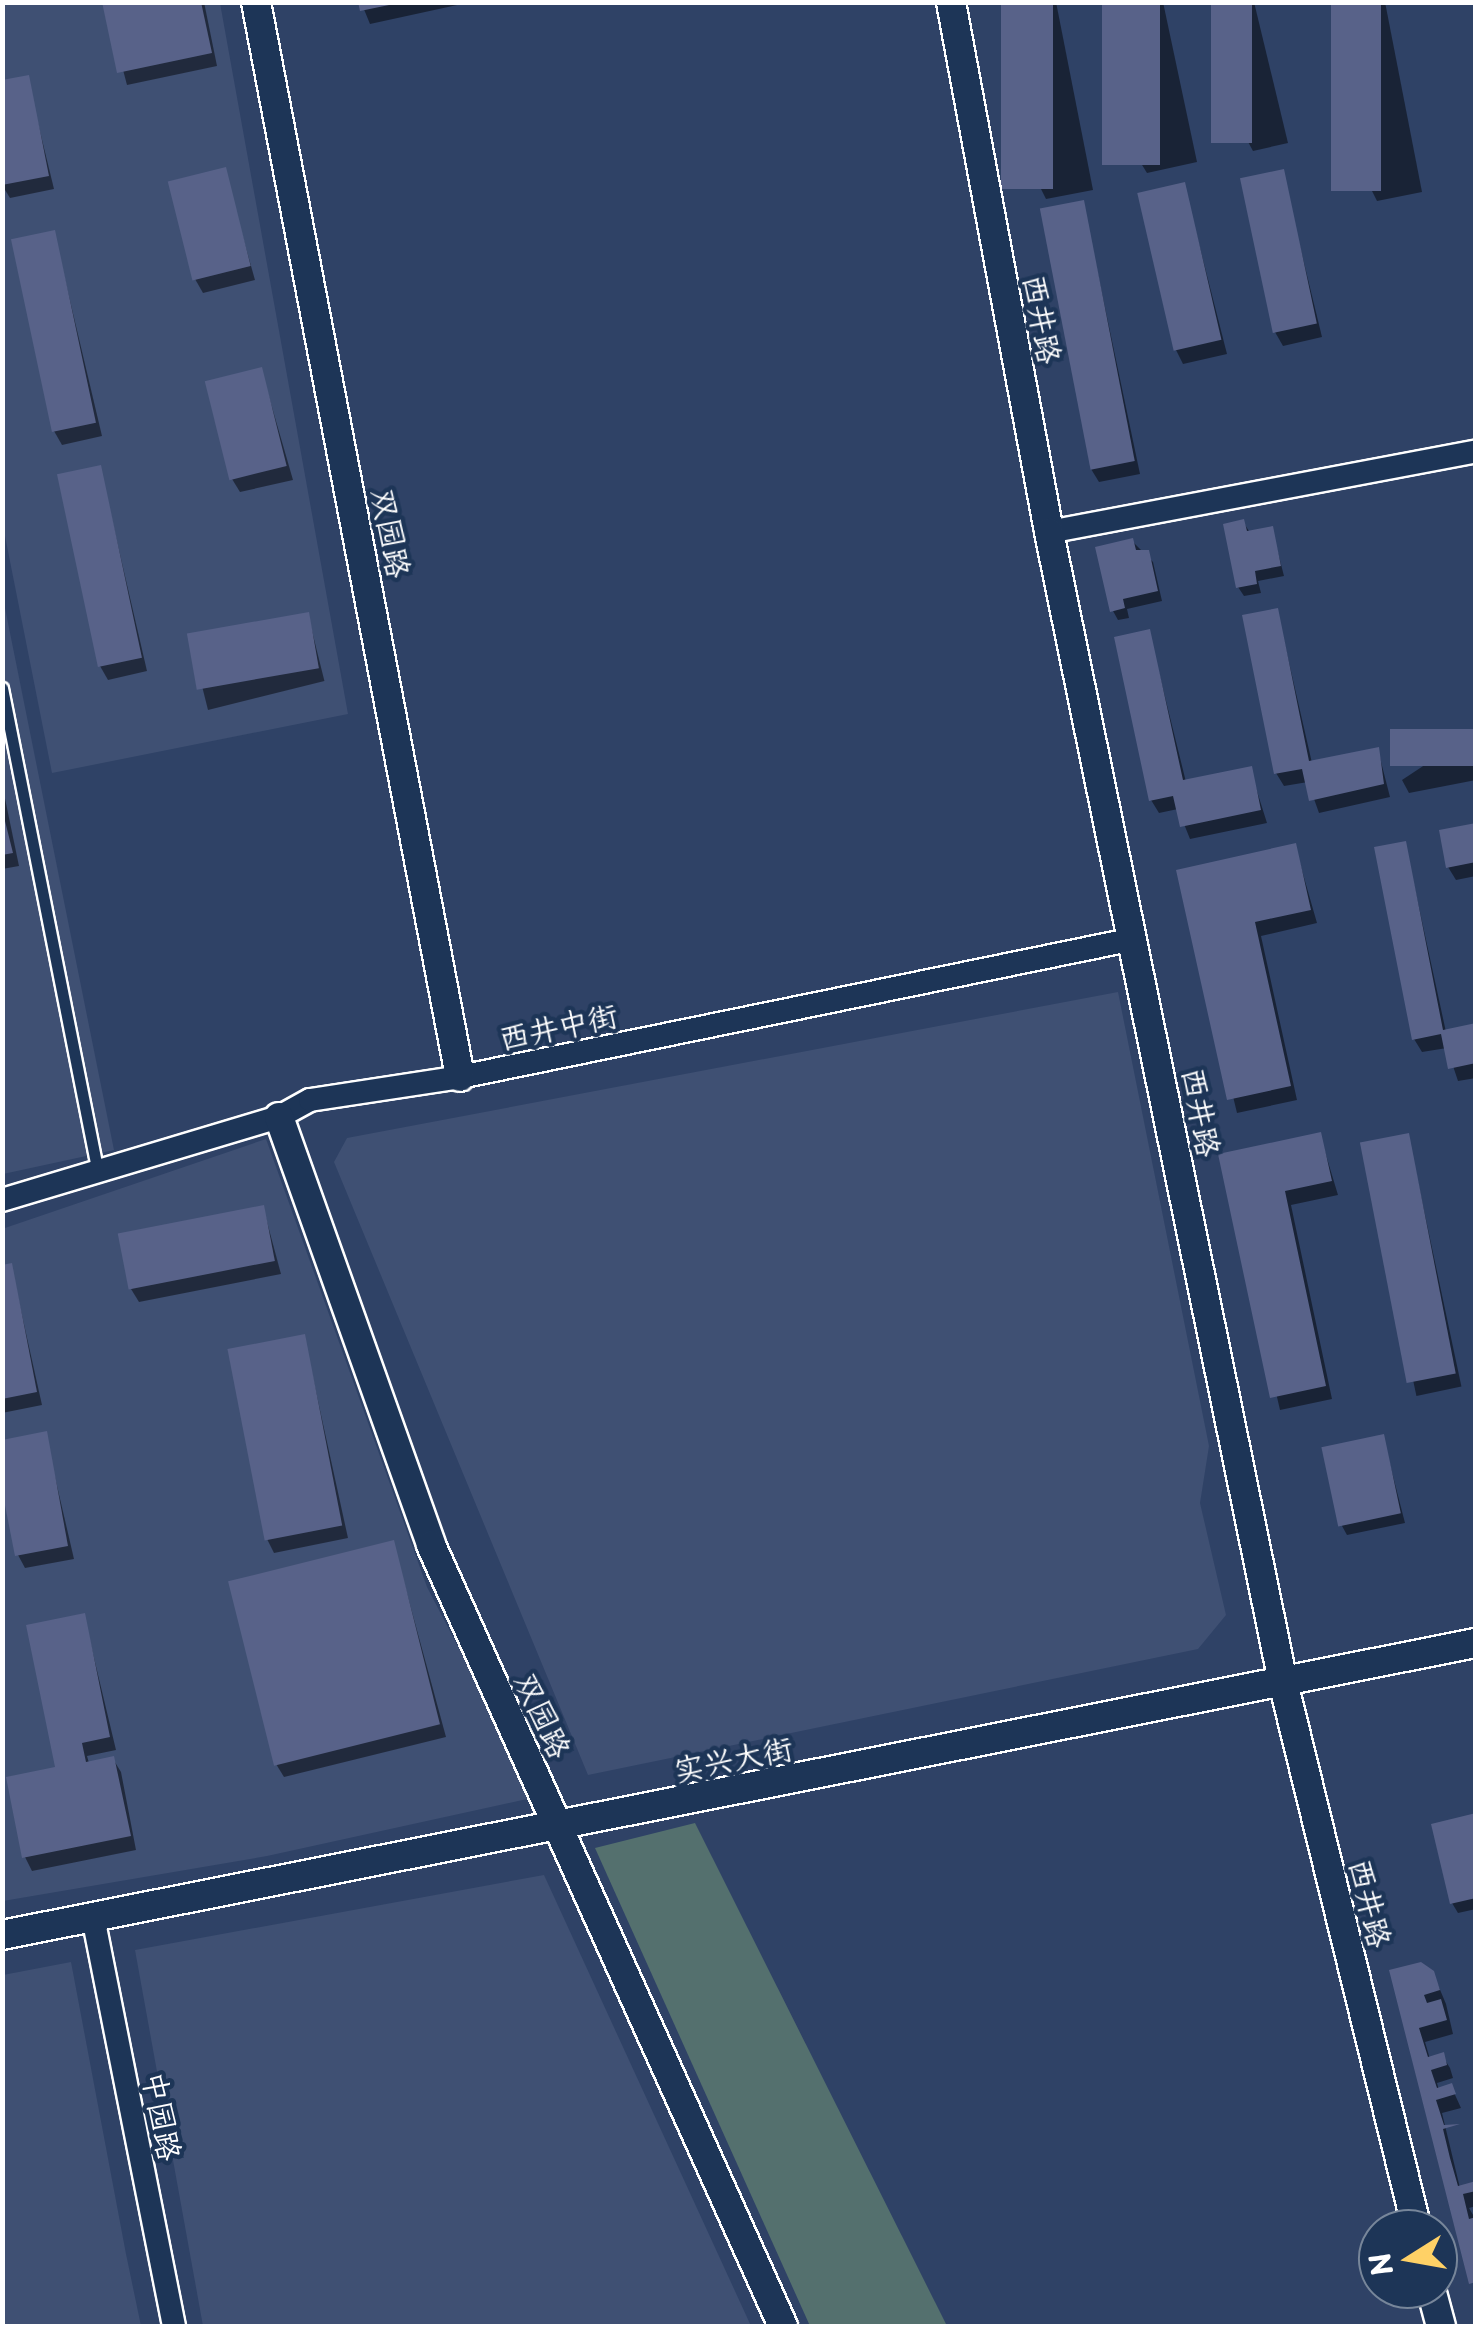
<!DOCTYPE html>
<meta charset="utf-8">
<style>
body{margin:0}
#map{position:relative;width:1478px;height:2329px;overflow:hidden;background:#2f4266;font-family:"Playpen Sans","LXGW WenKai TC",sans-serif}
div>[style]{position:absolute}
.built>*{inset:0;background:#3f5073}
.green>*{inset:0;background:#54706e}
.shadow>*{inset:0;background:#0007;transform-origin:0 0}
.building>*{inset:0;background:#586289;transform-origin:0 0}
.roads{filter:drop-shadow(2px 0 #fff) drop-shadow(-2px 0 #fff) drop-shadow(0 2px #fff) drop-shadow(0 -2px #fff)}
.service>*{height:11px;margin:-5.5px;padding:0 5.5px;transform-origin:5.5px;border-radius:5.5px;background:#1d3557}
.minor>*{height:22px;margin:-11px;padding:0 11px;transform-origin:11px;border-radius:11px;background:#1d3557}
.tertiary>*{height:28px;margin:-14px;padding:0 14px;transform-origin:14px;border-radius:14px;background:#1d3557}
span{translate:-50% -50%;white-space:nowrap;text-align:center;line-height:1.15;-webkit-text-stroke:9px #1d3557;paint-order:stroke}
.street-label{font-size:30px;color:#fff}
.frame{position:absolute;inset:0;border:5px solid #fff;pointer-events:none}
.north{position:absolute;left:1358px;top:2209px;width:100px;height:100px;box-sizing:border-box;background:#1d3557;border:2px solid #77869a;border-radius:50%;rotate:259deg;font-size:28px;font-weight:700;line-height:40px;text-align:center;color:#fff}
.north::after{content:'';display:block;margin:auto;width:35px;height:45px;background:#ffd166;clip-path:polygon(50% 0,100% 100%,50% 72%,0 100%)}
</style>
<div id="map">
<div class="built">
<div style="clip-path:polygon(2px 3px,220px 3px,348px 714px,52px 773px,3px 526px)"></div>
<div style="clip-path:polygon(2px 593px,114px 1150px,3px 1174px,2px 1174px)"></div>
<div style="clip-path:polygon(1118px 992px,1209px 1446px,1200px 1503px,1226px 1615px,1198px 1649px,588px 1775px,334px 1162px,347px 1138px)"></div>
<div style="clip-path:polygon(266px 1139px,427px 1587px,536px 1797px,267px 1856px,3px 1901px,2px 1229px)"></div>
<div style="clip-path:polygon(544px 1875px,751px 2326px,203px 2326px,135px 1950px)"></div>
<div style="clip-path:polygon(71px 1962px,126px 2254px,141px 2326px,3px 2326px,3px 1975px)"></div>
</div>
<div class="green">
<div style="clip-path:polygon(695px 1823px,947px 2326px,810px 2326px,595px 1848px)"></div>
</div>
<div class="shadow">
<div style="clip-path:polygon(105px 2px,204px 2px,217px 66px,127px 85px)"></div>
<div style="clip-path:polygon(361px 2px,471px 2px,370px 24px)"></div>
<div style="clip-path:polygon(1004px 2px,1056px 2px,1093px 190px,1046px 199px,1039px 185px)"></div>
<div style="clip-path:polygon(1105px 2px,1163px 2px,1197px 162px,1147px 173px,1139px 160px)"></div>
<div style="clip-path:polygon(1213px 2px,1254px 2px,1288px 143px,1253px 151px,1246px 138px)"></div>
<div style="clip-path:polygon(1333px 2px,1385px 2px,1422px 192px,1377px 201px,1370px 187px)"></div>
<div style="clip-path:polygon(27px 78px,54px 189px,10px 198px,2px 185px,2px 83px)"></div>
<div style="clip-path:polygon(224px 170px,255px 280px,203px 293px,195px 279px)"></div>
<div style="clip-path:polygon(1282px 172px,1322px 337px,1283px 346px,1275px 332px)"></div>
<div style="clip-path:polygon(1184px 185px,1227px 354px,1183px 364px,1176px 350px)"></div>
<div style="clip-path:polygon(1083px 203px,1140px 474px,1099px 482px,1091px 469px)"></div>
<div style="clip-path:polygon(54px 233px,102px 436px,62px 445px,54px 431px)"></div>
<div style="clip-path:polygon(261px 369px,293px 480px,240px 492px,232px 479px)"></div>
<div style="clip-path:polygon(100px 468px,147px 671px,108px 680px,100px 666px)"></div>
<div style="clip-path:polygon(1243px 522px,1249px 531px,1272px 529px,1284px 576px,1258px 581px,1261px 593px,1244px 596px,1238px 587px)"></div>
<div style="clip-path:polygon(1132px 541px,1153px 562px,1162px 601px,1127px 609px,1129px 618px,1118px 620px,1113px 611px)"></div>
<div style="clip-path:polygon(1277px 610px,1312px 763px,1378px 750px,1390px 797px,1319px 813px,1308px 782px,1284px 786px,1276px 773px)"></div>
<div style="left:308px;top:615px;width:68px;height:120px;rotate:76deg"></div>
<div style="clip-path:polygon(1149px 632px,1186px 782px,1250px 769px,1267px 823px,1190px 839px,1178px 809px,1159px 813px,1151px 800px)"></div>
<div style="clip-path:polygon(1476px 731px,1476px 780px,1409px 793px,1402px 780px)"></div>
<div style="clip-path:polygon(2px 784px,19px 866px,2px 869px)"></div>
<div style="clip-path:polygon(1476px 825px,1476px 876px,1456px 880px,1448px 867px)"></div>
<div style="clip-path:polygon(1405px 843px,1446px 1032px,1476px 1026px,1476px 1078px,1458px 1081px,1447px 1048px,1422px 1052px,1414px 1039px)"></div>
<div style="clip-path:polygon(1295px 846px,1317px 923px,1261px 936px,1297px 1100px,1237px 1113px,1179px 872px)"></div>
<div style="clip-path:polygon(1320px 1135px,1338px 1195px,1291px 1205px,1332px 1399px,1280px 1410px,1221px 1156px)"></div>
<div style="left:1408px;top:1135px;width:257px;height:46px;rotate:78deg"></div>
<div style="clip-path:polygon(263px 1207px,281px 1274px,139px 1302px,131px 1289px)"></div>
<div style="clip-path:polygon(11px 1266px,42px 1405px,2px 1413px,2px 1268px)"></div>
<div style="clip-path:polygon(304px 1337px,348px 1538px,274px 1553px,267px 1539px)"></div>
<div style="clip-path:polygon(45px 1434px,74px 1559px,25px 1568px,18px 1555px)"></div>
<div style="clip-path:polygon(1383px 1437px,1405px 1523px,1347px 1535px,1342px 1526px)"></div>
<div style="clip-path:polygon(393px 1542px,446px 1737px,284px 1777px,276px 1764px)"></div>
<div style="clip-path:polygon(84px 1616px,116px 1750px,87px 1756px,89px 1763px,113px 1759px,121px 1772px,136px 1850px,32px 1871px,25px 1857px,58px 1769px)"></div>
<div style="clip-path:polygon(1476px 1816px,1476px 1909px,1458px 1913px,1452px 1903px)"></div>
<div style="clip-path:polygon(1392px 1972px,1433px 1973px,1446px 2004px,1453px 2034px,1425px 2042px,1430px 2059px,1442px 2055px,1450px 2068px,1453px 2078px,1437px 2083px,1439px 2090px,1451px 2086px,1461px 2108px,1442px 2113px,1460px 2188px,1476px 2184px,1476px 2206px,1469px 2208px,1476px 2220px,1476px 2291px)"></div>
</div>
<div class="building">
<div style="clip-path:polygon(102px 2px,201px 2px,212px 53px,117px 73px)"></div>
<div style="clip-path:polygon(358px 2px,394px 2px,394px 4px,360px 11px)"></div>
<div style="left:1001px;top:2px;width:52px;height:187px"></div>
<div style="left:1102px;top:2px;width:58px;height:163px"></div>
<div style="left:1211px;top:2px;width:41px;height:141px"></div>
<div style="left:1331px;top:2px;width:50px;height:189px"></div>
<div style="clip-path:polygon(29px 75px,49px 176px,2px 185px,2px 80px)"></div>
<div style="left:226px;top:167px;width:102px;height:60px;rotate:76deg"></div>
<div style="left:1284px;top:169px;width:158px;height:45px;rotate:78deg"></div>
<div style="left:1185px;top:182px;width:162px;height:49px;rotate:77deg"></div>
<div style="left:1084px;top:200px;width:266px;height:45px;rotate:79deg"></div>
<div style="left:55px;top:230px;width:197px;height:45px;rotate:78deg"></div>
<div style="left:262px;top:367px;width:102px;height:59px;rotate:76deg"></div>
<div style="left:101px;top:465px;width:197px;height:45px;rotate:78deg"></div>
<div style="clip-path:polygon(1244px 519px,1247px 531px,1273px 526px,1281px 566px,1255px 571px,1257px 584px,1236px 588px,1223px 524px)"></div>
<div style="clip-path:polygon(1133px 538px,1136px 550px,1149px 550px,1158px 591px,1123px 599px,1125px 608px,1110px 612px,1095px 547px)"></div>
<div style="clip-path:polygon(1278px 608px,1309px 761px,1379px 747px,1384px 784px,1309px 801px,1302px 769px,1274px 774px,1242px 615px)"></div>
<div style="left:309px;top:612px;width:57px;height:124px;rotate:80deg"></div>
<div style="clip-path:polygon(1150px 629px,1183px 780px,1252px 766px,1261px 810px,1180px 827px,1173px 796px,1149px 801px,1114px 637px)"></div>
<div style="left:1476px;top:729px;width:37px;height:86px;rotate:90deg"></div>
<div style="clip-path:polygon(2px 809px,13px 853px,2px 855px)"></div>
<div style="clip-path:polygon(1476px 823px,1476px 862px,1446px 868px,1439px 830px)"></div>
<div style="clip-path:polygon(1406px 841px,1443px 1030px,1476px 1023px,1476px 1063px,1448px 1069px,1441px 1034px,1412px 1040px,1374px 847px)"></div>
<div style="clip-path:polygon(1296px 843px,1311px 910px,1255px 922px,1291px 1086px,1227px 1100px,1176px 870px)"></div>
<div style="clip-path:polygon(1321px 1132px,1332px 1181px,1285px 1191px,1326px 1386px,1270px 1398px,1218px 1154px)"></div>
<div style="left:1409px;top:1133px;width:245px;height:50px;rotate:79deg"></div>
<div style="left:264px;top:1205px;width:57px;height:149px;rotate:79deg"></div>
<div style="clip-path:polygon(12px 1263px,37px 1392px,2px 1399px,2px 1265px)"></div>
<div style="left:305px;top:1334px;width:195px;height:79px;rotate:79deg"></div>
<div style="clip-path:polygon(47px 1431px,68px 1546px,15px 1556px,2px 1490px,2px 1440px)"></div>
<div style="left:1384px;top:1434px;width:81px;height:64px;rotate:78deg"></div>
<div style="left:394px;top:1540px;width:190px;height:171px;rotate:76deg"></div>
<div style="clip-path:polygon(85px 1613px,110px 1737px,82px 1743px,86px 1762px,114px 1756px,131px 1836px,22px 1858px,6px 1777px,55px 1767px,26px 1625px)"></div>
<div style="clip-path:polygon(1476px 1813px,1476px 1898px,1450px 1904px,1431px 1824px)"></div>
<div style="clip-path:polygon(1421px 1962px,1434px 1971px,1440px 1990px,1424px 1995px,1427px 2003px,1441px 1999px,1447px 2020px,1419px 2028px,1428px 2057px,1444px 2052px,1447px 2065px,1431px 2070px,1437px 2088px,1452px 2083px,1456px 2094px,1436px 2100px,1444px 2125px,1460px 2124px,1443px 2129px,1450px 2158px,1458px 2186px,1476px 2181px,1476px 2191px,1463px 2194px,1469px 2219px,1476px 2217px,1476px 2282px,1469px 2284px,1389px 1970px)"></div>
</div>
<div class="roads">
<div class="service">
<div style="left:2px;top:688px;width:496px;rotate:78.8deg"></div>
</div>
<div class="minor">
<div style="left:1049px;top:532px;width:435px;rotate:-10.7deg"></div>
<div style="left:2px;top:1200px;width:289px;rotate:-16.7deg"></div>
<div style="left:279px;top:1117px;width:35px;rotate:-29deg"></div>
<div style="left:310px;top:1100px;width:152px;rotate:-8.7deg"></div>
<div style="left:460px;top:1077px;width:688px;rotate:-11.57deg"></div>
<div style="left:93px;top:1917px;width:417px;rotate:78.8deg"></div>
</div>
<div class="tertiary">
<div style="left:256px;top:2px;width:1094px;rotate:79.25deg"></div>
<div style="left:951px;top:2px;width:539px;rotate:79.52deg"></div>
<div style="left:1049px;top:532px;width:1174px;rotate:78.5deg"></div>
<div style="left:1283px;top:1682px;width:563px;rotate:76.24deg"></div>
<div style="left:279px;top:1117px;width:454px;rotate:70.4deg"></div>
<div style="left:431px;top:1545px;width:857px;rotate:65.74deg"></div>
<div style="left:2px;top:1935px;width:1503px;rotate:-11.21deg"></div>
<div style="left:1431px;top:2289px;width:38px;rotate:75deg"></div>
</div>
</div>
<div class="street-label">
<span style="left:1043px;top:319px;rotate:79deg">西井路</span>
<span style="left:392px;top:533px;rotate:79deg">双园路</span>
<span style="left:558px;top:1026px;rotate:-12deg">西井中街</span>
<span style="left:1202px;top:1112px;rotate:79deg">西井路</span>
<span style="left:544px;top:1715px;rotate:65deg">双园路</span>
<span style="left:733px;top:1758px;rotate:-11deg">实兴大街</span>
<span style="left:1371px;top:1903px;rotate:76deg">西井路</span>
<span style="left:163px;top:2116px;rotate:79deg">中园路</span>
</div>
<div class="frame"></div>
<div class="north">N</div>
</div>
